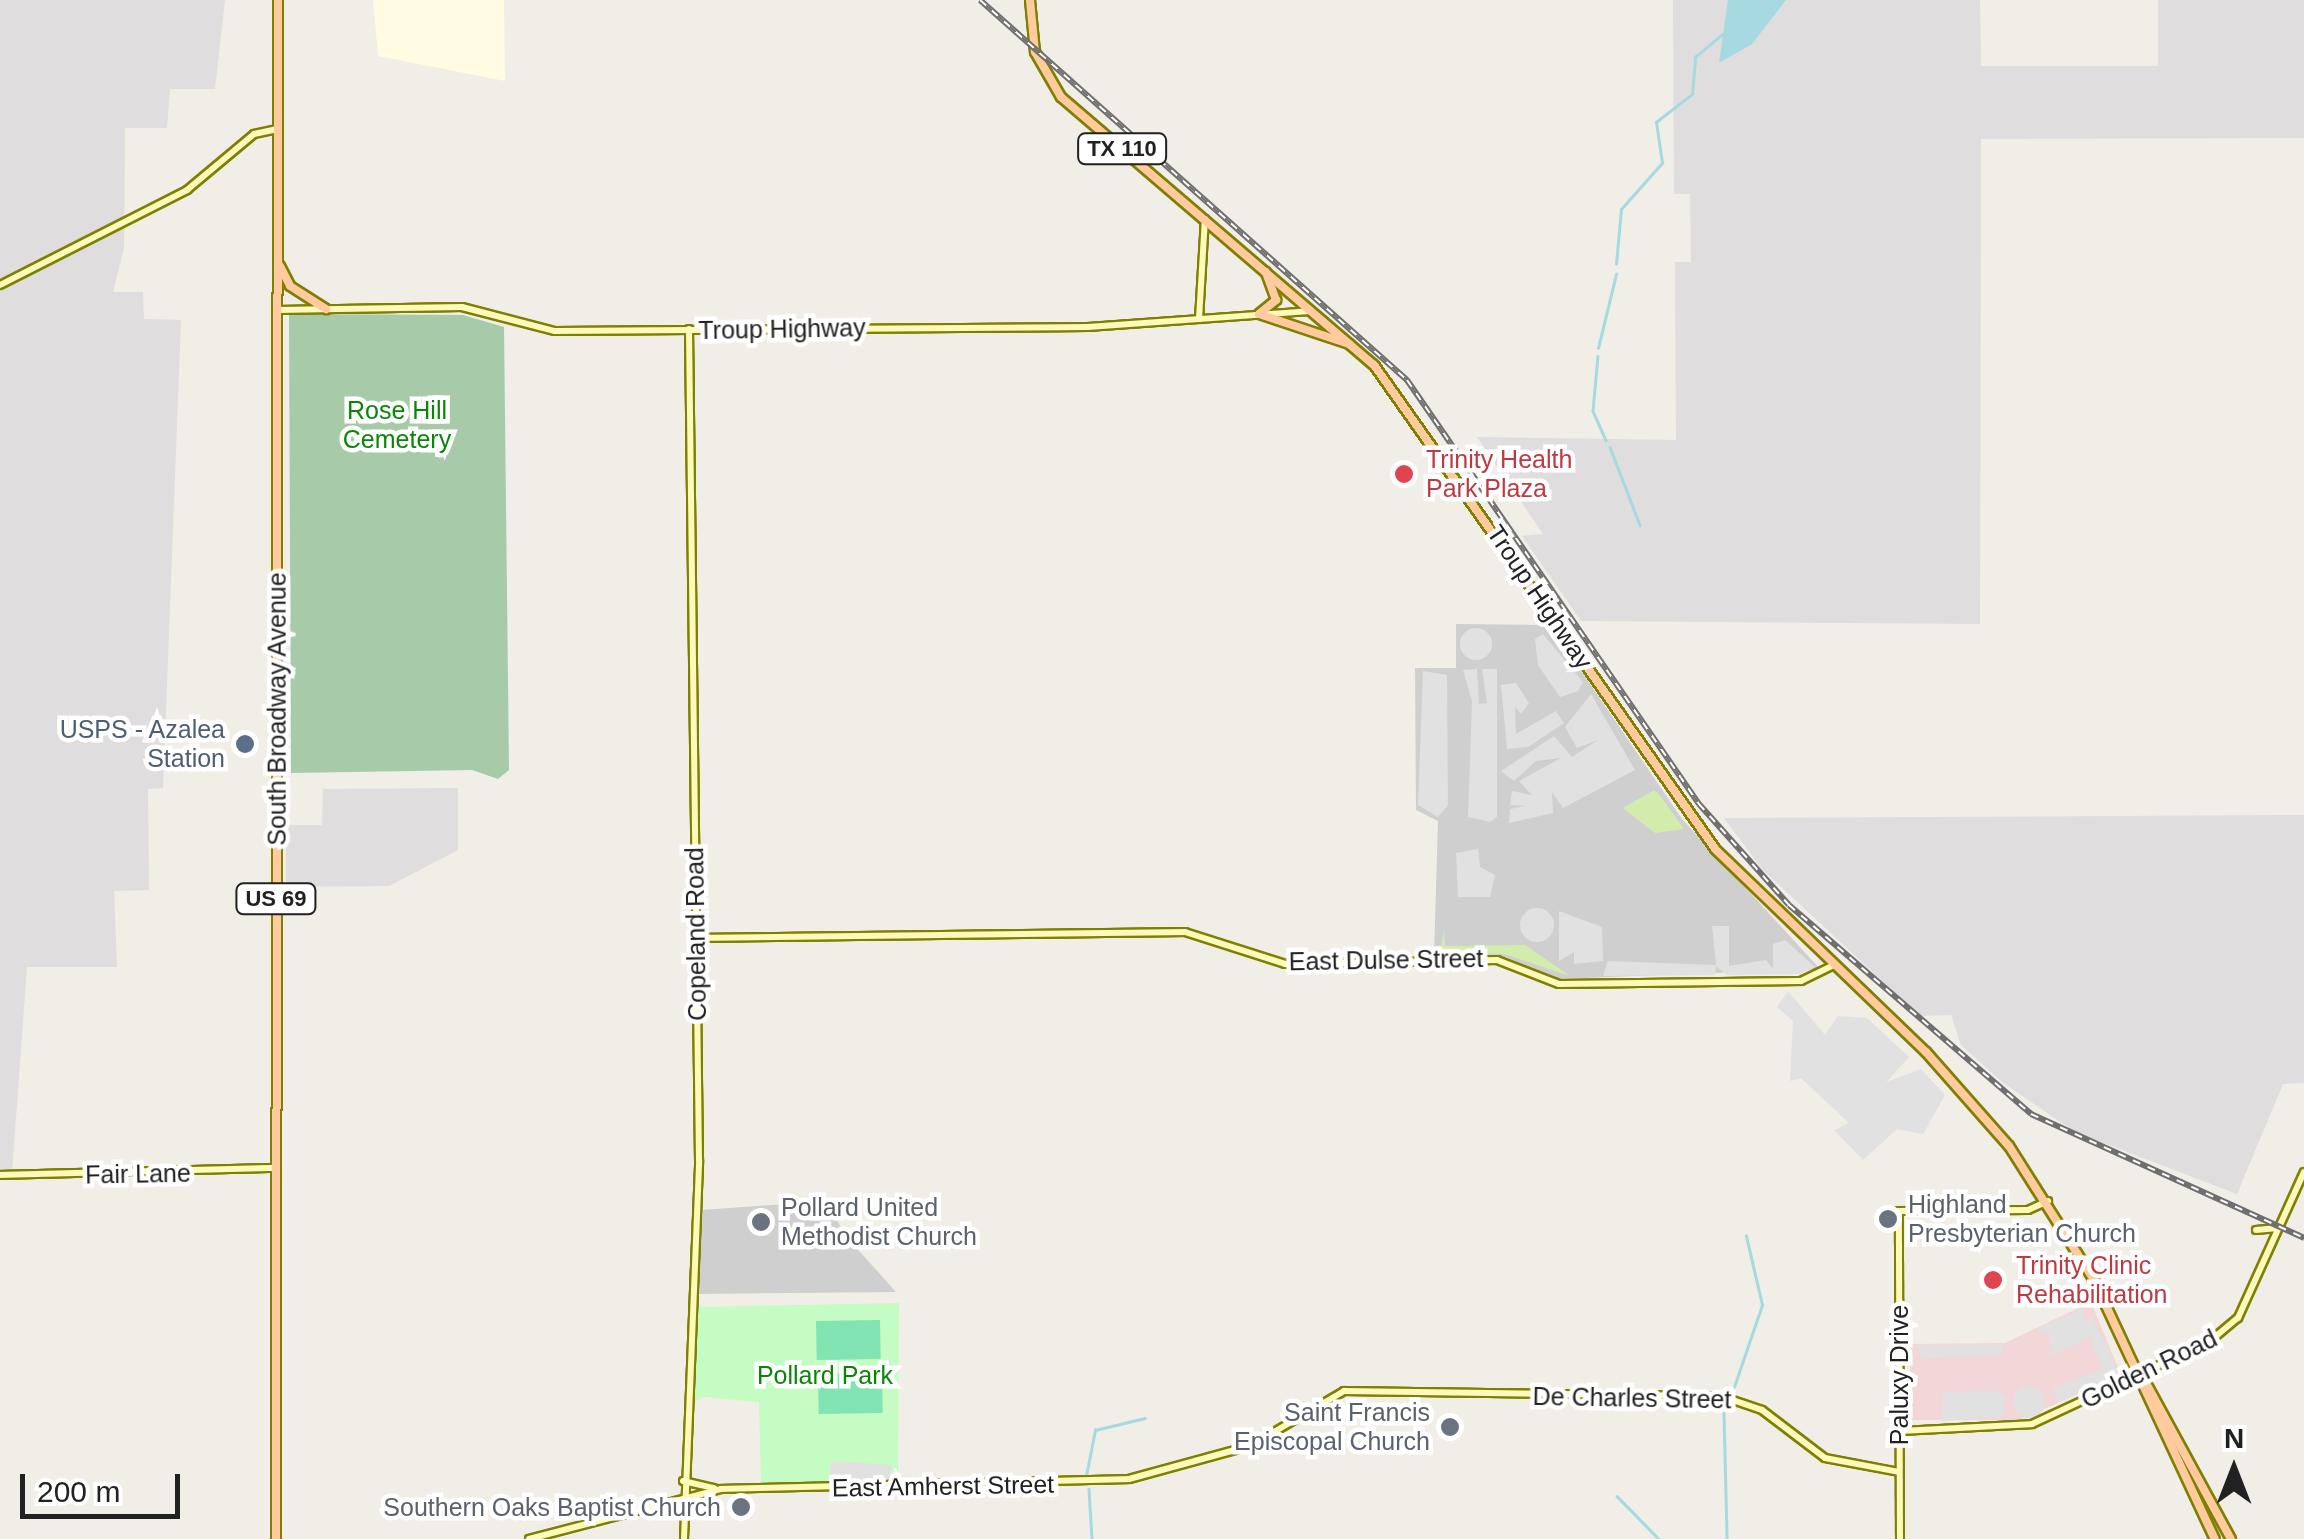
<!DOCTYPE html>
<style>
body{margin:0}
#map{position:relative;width:2304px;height:1539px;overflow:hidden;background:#f1ede7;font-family:Arial,sans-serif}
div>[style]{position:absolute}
.residential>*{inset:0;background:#dfddde}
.commercial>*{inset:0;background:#f2d6d8}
.education>*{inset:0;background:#fffce2}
.religious>*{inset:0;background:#cfcfcf}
.grass>*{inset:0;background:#d2edab}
.cemetery>*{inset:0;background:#a7cba9}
.park>*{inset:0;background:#c5fcc3}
.pitch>*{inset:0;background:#82e3b3;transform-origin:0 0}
.parking>*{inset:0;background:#e1e1e1;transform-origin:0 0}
.round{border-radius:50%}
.water>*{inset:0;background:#a6d9e0}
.stream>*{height:2.5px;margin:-1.25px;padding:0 1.25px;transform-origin:1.25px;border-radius:1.25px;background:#a6d9e0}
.roads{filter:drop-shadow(2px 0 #7f7f00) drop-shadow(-2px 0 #7f7f00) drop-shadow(0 2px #7f7f00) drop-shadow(0 -2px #7f7f00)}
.secondary>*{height:6px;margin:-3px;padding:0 3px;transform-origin:3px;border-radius:3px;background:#fcf9ba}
.primary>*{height:8px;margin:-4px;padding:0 4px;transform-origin:4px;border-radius:4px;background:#ffcb9e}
.rail>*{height:6px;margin-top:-3px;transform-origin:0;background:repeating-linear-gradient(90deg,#fff 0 8px,#6f6f6f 0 16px);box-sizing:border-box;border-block:2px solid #6f6f6f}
.dots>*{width:28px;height:28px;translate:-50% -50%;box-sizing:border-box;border:5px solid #fff;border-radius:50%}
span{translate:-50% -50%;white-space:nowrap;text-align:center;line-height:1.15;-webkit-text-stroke:9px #fff;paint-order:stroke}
.shield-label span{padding:2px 8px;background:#fff;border:2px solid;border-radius:8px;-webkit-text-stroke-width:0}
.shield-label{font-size:22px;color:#212121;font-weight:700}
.street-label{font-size:25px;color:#212121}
.park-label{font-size:25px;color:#0a8607}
.health-label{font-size:25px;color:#be3a42}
.left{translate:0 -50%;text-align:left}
.service-label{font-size:25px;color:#4e5e75}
.right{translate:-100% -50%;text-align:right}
.worship-label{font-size:25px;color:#5b616d}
.north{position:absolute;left:2184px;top:1419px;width:100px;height:100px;-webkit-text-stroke:8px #fff;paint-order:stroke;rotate:0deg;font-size:28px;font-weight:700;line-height:40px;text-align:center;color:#212121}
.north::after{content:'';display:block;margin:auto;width:35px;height:45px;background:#212121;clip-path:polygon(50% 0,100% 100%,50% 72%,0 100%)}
.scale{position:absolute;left:20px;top:1474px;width:160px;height:45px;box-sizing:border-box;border:5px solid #212121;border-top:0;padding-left:12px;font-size:30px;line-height:35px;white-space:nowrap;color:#212121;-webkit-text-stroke:8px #fff;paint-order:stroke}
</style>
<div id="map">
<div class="residential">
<div style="clip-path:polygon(0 0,225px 0,215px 89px,170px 89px,167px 128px,125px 128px,124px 248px,113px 292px,143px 292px,144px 319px,181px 320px,163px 788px,148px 789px,149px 890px,114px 891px,117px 967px,27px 967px,12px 1172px,0 1172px)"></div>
<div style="clip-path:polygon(1673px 0,1980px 0,1981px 66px,2158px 66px,2158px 0,2304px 0,2304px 138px,1981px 139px,1980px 624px,1581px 621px,1522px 536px,1543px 534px,1477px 437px,1676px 440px,1675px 262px,1691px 262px,1690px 194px,1674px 194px)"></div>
<div style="clip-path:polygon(458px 788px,458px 850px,389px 886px,286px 887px,286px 825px,322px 825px,323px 789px)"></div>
<div style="clip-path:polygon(2304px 815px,2304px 1083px,2283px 1084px,2237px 1194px,2075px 1132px,2002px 1082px,1961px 1045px,1951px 1015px,1920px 1016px,1762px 869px,1724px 818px)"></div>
</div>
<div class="commercial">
<div style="clip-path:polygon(2091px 1302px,2121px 1375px,2019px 1420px,1910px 1420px,1910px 1344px,2005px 1343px)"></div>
</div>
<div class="education">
<div style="clip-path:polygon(373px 0,504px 0,505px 81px,378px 56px)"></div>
</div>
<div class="religious">
<div style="clip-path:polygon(1456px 624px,1550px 625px,1682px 819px,1820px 969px,1556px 979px,1506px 957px,1434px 955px,1438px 821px,1416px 810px,1415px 668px,1456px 668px)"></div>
<div style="clip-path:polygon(829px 1201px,843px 1233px,896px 1292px,697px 1294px,702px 1210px)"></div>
</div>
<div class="grass">
<div style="clip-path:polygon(1654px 790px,1658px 793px,1684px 829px,1655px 833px,1623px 808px)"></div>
<div style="clip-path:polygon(1444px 930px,1445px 946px,1525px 945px,1570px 976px,1504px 954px,1440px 953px)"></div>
</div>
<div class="cemetery">
<div style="clip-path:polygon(289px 314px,463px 315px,504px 327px,509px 770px,498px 779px,472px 770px,291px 773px)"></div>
</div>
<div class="park">
<div style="clip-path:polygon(899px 1303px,898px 1483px,761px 1484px,759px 1402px,703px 1397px,689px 1405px,697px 1307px)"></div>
</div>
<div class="pitch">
<div style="left:880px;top:1320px;width:39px;height:64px;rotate:89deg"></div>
<div style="left:882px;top:1373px;width:40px;height:64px;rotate:89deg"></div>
</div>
<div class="parking">
<div class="round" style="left:1460px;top:628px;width:32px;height:32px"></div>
<div style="clip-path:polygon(1543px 634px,1583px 682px,1578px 691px,1560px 697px,1538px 665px,1535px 639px)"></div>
<div style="clip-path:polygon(1477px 669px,1479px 704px,1487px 703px,1482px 669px,1497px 669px,1497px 817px,1490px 822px,1468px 817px,1472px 701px,1463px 670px)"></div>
<div style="clip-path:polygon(1423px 671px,1447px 675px,1448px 805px,1438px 817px,1418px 805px)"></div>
<div style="clip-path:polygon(1516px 683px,1529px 703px,1521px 714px,1515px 707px,1516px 734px,1556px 711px,1564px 723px,1528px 747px,1507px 749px,1501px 685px)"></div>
<div style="clip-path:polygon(1591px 694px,1635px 770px,1563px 808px,1552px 792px,1553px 813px,1509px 823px,1510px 809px,1526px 806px,1510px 805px,1512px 791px,1532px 795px,1519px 781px,1561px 758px,1536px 761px,1514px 781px,1501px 771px,1554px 736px,1572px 757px,1598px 740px,1577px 748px,1565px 727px)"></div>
<div style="clip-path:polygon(1478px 849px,1480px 867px,1495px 875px,1490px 897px,1458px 897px,1456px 853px)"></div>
<div class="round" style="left:1520px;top:908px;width:34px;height:34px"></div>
<div style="clip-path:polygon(1559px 911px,1602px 927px,1603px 961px,1574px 964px,1574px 952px,1559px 961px)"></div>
<div style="clip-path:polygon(1712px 926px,1729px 926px,1729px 966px,1766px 960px,1773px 969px,1773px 944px,1785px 940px,1815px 967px,1800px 974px,1727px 975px,1716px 966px,1715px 975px,1603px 976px,1608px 961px,1716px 965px)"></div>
<div style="clip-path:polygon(1788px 991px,1825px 1035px,1838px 1016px,1867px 1018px,1909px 1057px,1886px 1082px,1921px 1069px,1945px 1095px,1923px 1134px,1897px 1129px,1863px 1160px,1834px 1130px,1849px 1123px,1801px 1078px,1790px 1081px,1793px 1021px,1777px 1007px)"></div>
<div style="clip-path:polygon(2083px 1308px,2087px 1339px,2051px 1356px,2049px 1336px,2036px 1330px)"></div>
<div style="clip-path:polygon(2092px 1318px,2119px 1373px,2059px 1402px,2052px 1389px,2103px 1368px,2082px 1323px)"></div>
<div style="clip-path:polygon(1917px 1345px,2002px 1345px,2003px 1354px,1922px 1359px)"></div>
<div class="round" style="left:2013px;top:1386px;width:32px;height:32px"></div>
<div style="clip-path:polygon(1993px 1391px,2005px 1396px,2005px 1416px,1942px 1421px,1943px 1392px)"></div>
<div style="left:891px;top:1465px;width:16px;height:60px;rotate:94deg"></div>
</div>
<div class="water">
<div style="clip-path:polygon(1728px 0,1786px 0,1752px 44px,1719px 63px)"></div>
</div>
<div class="stream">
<div style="left:1616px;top:264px;width:55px;rotate:-84.8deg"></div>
<div style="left:1621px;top:209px;width:62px;rotate:-48.3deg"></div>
<div style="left:1662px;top:163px;width:41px;rotate:-98.3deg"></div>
<div style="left:1656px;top:122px;width:46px;rotate:-37.9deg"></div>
<div style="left:1692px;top:94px;width:37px;rotate:-85deg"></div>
<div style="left:1695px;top:57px;width:35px;rotate:-40deg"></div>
<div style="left:1598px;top:348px;width:76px;rotate:-76.3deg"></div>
<div style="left:1598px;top:356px;width:55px;rotate:95.2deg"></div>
<div style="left:1593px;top:411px;width:32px;rotate:66deg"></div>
<div style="left:1610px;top:447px;width:84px;rotate:69deg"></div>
<div style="left:1734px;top:1387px;width:87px;rotate:-71.1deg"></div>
<div style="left:1762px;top:1305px;width:71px;rotate:-103.1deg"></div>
<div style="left:1724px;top:1413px;width:126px;rotate:88.6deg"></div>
<div style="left:1086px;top:1476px;width:47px;rotate:-78.9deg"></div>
<div style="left:1095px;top:1430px;width:51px;rotate:-13.5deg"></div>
<div style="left:1089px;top:1489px;width:50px;rotate:86.6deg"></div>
<div style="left:1617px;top:1496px;width:60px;rotate:45.7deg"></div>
</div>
<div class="roads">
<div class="secondary">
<div style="left:0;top:285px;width:210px;rotate:-26.9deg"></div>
<div style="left:187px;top:190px;width:87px;rotate:-39.9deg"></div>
<div style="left:254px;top:134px;width:24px;rotate:-12deg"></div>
<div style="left:277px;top:310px;width:185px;rotate:-0.9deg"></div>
<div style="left:462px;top:307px;width:96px;rotate:14.5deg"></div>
<div style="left:555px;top:331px;width:533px;rotate:-0.43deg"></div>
<div style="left:1088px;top:327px;width:222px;rotate:-4.1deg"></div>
<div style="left:1199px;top:319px;width:100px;rotate:-86.6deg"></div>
<div style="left:696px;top:938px;width:489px;rotate:-0.7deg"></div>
<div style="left:1185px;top:932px;width:105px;rotate:17.7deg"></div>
<div style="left:1285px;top:964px;width:212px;rotate:-1.1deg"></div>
<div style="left:1497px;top:960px;width:66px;rotate:21.2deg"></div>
<div style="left:1559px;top:984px;width:242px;rotate:-0.7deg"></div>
<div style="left:1801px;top:981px;width:34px;rotate:-26deg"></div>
<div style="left:0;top:1175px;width:276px;rotate:-1.5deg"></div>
<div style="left:2256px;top:1230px;width:22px;rotate:-5deg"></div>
<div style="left:1899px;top:1431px;width:133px;rotate:-3deg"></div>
<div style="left:2032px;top:1424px;width:195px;rotate:-24.9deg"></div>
<div style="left:2209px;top:1342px;width:38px;rotate:-40deg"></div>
<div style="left:2238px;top:1318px;width:160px;rotate:-65.7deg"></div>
<div style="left:683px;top:1481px;width:32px;rotate:13deg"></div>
<div style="left:529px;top:1539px;width:198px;rotate:-14.6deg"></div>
<div style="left:721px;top:1489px;width:408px;rotate:-1.4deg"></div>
<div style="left:1129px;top:1479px;width:125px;rotate:-15.3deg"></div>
<div style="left:1250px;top:1446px;width:109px;rotate:-30.3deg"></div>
<div style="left:1344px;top:1391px;width:377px;rotate:0.8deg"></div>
<div style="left:1721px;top:1396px;width:43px;rotate:18.9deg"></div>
<div style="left:1762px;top:1410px;width:79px;rotate:37.3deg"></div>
<div style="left:1825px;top:1458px;width:75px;rotate:10.7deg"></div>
<div style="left:684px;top:1539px;width:379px;rotate:-87.7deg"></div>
<div style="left:699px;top:1160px;width:831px;rotate:-90.69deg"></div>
<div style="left:1900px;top:1539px;width:328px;rotate:-90.2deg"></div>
<div style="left:1899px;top:1211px;width:129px;rotate:-0.4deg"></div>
<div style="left:2028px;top:1210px;width:22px;rotate:-24deg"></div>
</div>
<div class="primary">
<div style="left:1030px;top:0;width:52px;rotate:84.5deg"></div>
<div style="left:1035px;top:52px;width:52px;rotate:60deg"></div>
<div style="left:1061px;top:97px;width:412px;rotate:40.6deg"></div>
<div style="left:1374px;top:365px;width:593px;rotate:54.81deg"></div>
<div style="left:1716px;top:850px;width:291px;rotate:43.9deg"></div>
<div style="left:1926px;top:1052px;width:125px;rotate:48.6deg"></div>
<div style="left:2009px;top:1146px;width:159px;rotate:57.6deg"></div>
<div style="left:2094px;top:1280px;width:286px;rotate:65deg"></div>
<div style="left:280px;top:266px;width:22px;rotate:63deg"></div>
<div style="left:290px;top:286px;width:43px;rotate:32.6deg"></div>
<div style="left:1260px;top:313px;width:21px;rotate:-39deg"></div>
<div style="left:1276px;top:300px;width:30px;rotate:-110deg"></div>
<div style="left:1259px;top:314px;width:95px;rotate:18.4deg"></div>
<div style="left:2141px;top:1374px;width:188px;rotate:61.4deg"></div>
<div style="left:276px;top:1539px;width:1539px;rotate:-89.93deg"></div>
</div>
</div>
<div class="rail">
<div style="left:980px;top:0;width:572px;rotate:41.67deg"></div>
<div style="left:1407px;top:380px;width:515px;rotate:55.45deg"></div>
<div style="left:1699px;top:804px;width:135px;rotate:48.3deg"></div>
<div style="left:1789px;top:905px;width:320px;rotate:40.8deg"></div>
<div style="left:2031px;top:1114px;width:300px;rotate:24.4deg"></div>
</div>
<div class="dots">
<div style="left:1404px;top:474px;background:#e0444e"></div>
<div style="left:245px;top:744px;background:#5c6f8a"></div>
<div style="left:1888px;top:1219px;background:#6b7280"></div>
<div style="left:761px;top:1222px;background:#6b7280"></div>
<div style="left:1993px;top:1280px;background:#e0444e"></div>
<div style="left:1450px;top:1427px;background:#6b7280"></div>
<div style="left:741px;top:1507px;background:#6b7280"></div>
</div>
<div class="shield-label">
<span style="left:1122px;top:149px">TX 110</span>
<span style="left:276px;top:899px">US 69</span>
</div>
<div class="street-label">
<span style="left:782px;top:329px;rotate:-1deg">Troup Highway</span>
<span style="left:1540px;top:597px;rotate:56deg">Troup Highway</span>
<span style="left:277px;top:709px;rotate:-90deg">South Broadway Avenue</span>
<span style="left:696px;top:934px;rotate:-91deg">Copeland Road</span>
<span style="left:1386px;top:960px;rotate:-1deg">East Dulse Street</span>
<span style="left:138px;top:1174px;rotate:-1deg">Fair Lane</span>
<span style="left:2149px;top:1369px;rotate:-26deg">Golden Road</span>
<span style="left:1899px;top:1375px;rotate:-90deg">Paluxy Drive</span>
<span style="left:1632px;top:1398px;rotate:1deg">De Charles Street</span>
<span style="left:943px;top:1486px;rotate:-1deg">East Amherst Street</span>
</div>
<div class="park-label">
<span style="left:397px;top:425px">Rose Hill<br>Cemetery</span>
<span style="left:825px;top:1375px">Pollard Park</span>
</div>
<div class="health-label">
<span class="left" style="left:1426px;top:474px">Trinity Health<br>Park Plaza</span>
<span class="left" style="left:2016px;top:1280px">Trinity Clinic<br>Rehabilitation</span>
</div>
<div class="service-label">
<span class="right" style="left:225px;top:744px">USPS - Azalea<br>Station</span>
</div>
<div class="worship-label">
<span class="left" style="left:1908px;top:1219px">Highland<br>Presbyterian Church</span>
<span class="left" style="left:781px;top:1222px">Pollard United<br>Methodist Church</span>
<span class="right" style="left:1430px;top:1427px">Saint Francis<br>Episcopal Church</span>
<span class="right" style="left:721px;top:1507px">Southern Oaks Baptist Church</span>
</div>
<div class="north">N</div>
<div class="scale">200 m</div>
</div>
